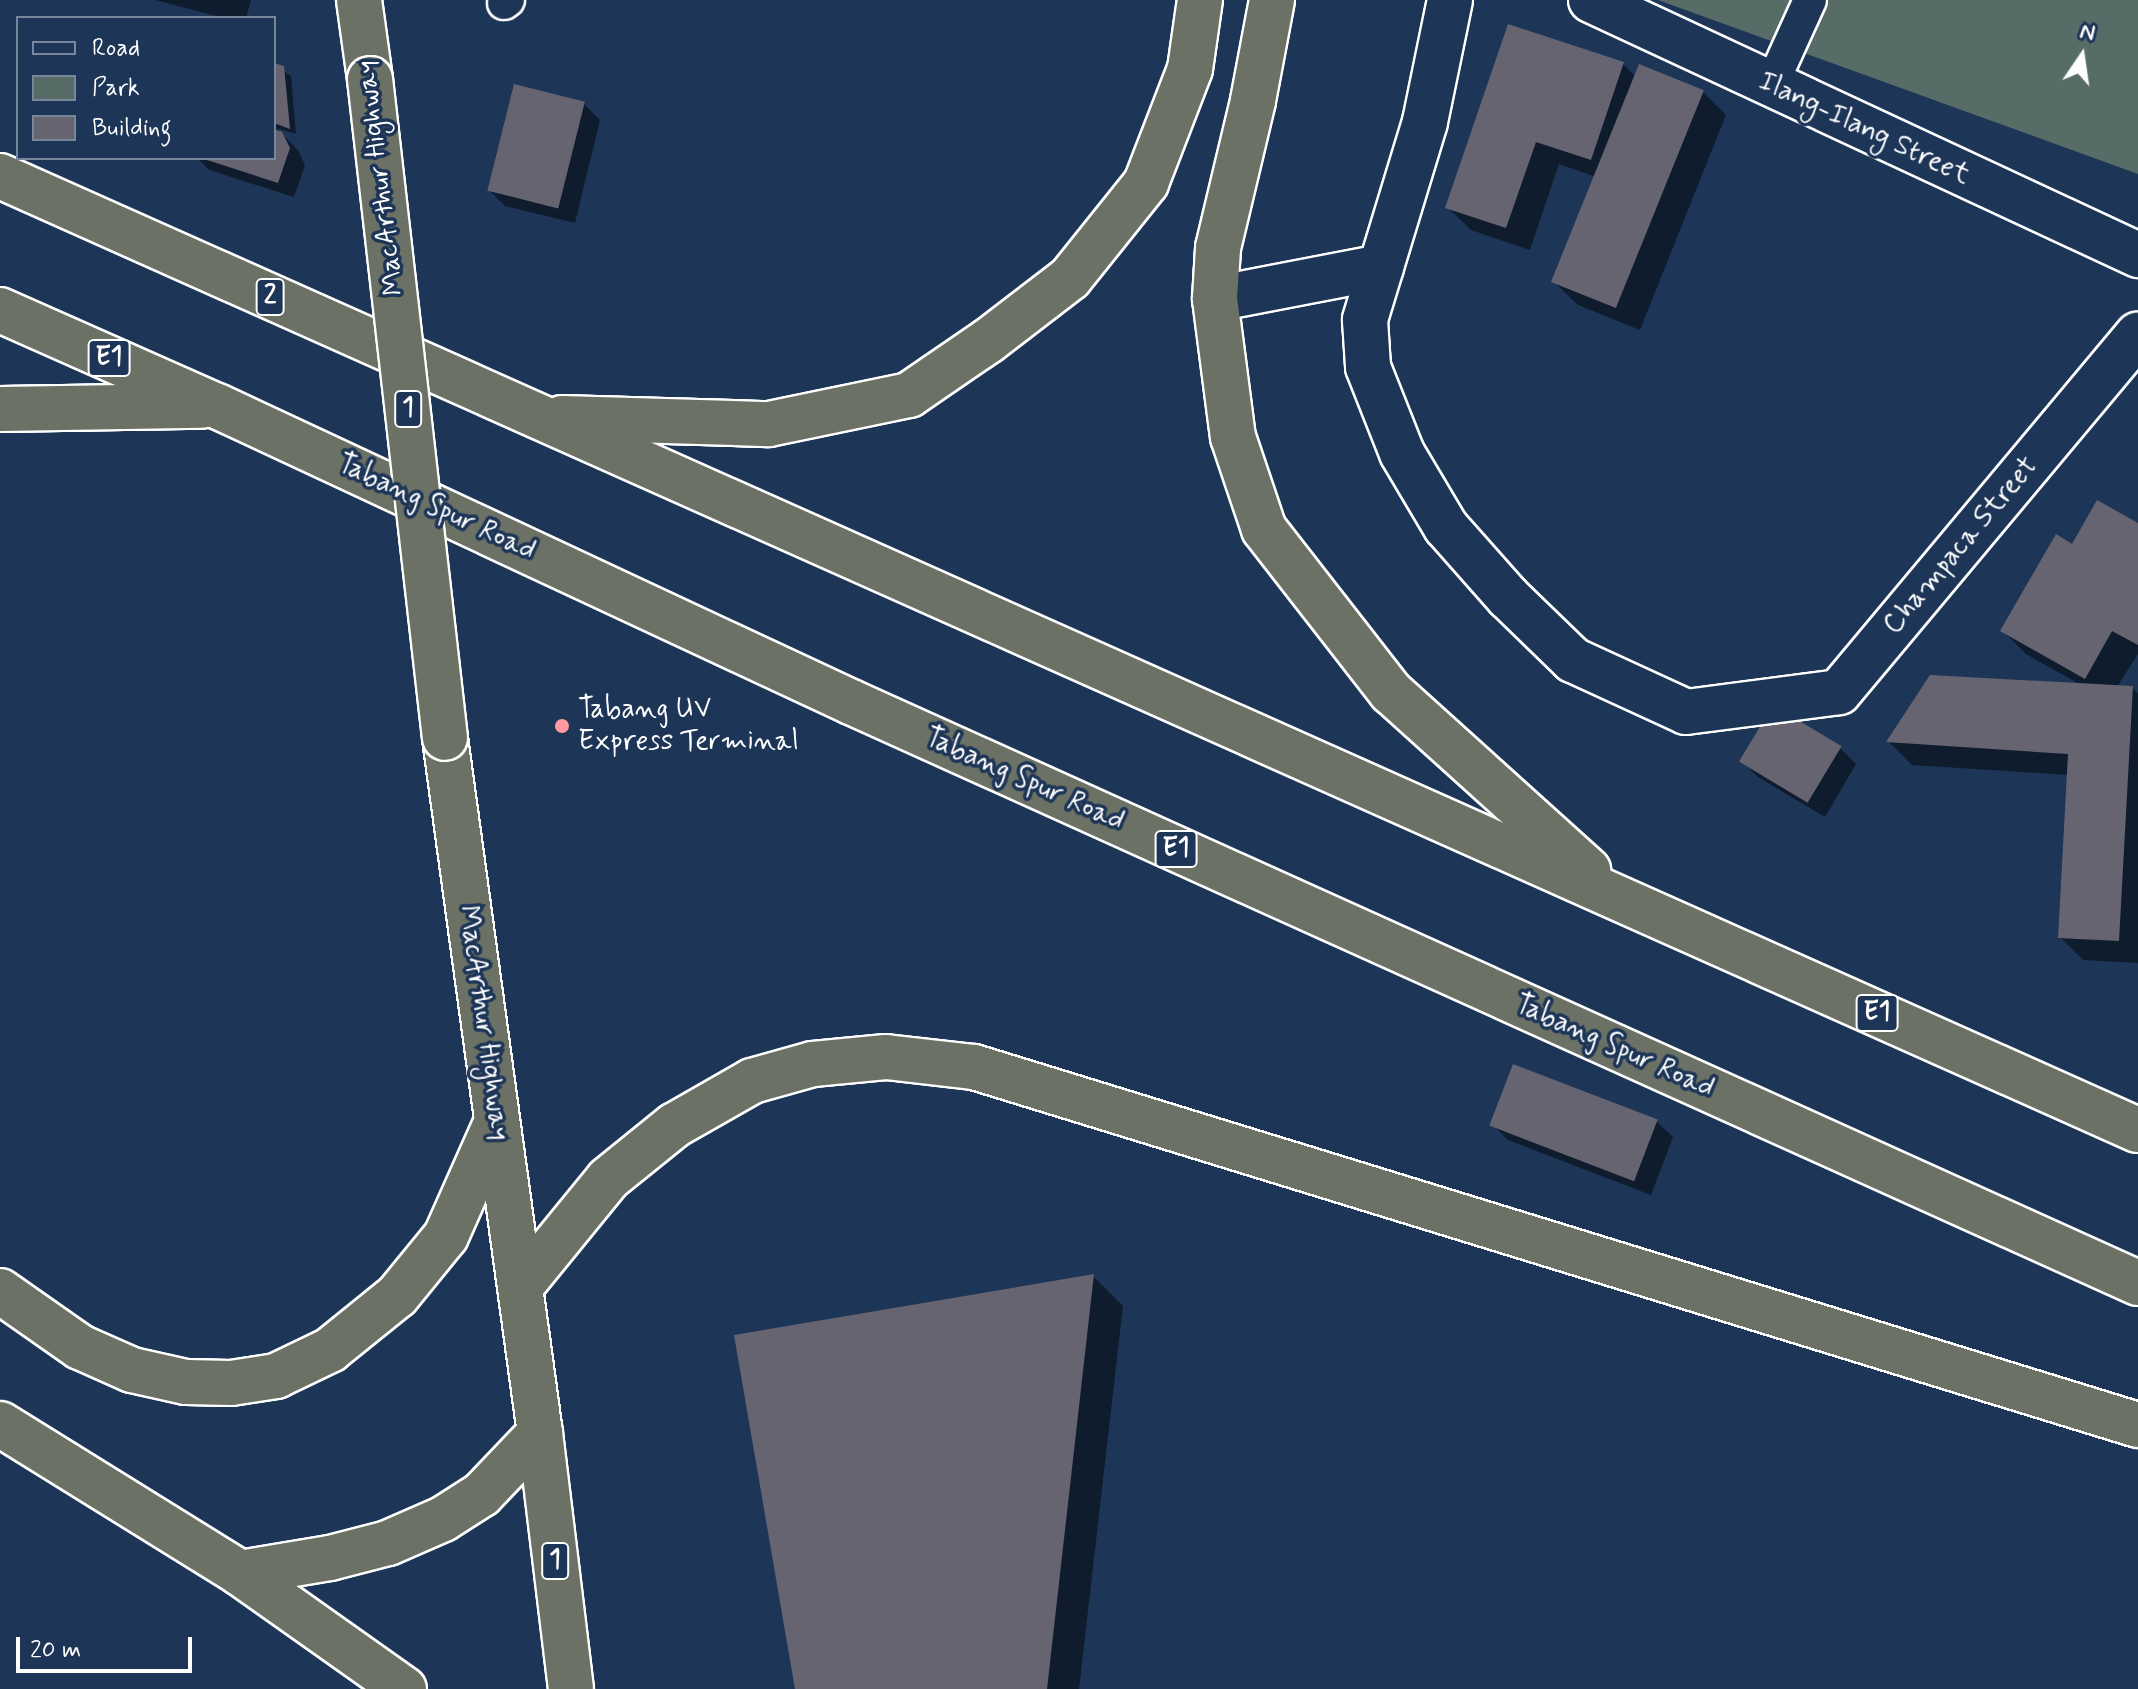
<!DOCTYPE html>
<style>
body{margin:0}
#map{position:relative;width:2138px;height:1689px;overflow:hidden;background:#1d3557;font-family:Mynerve,sans-serif}
div>[style]{position:absolute}
.green>*{inset:0;background:#586c67}
.shadow>*{inset:0;background:#0007}
.building>*{inset:0;background:#676472;transform-origin:0 0}
.roads{filter:drop-shadow(2px 0 #fff) drop-shadow(-2px 0 #fff) drop-shadow(0 2px #fff) drop-shadow(0 -2px #fff)}
.service>*{height:32px;margin:-16px;padding:0 16px;transform-origin:16px;border-radius:16px;background:#1d3557}
.minor>*{height:44px;margin:-22px;padding:0 22px;transform-origin:22px;border-radius:22px;background:#1d3557}
.tertiary>*{height:44px;margin:-22px;padding:0 22px;transform-origin:22px;border-radius:22px;background:#1d3557}
.trunk>*{height:44px;margin:-22px;padding:0 22px;transform-origin:22px;border-radius:22px;background:#6b7165}
.bridges{filter:drop-shadow(2px 0 #fff) drop-shadow(-2px 0 #fff) drop-shadow(0 2px #fff) drop-shadow(0 -2px #fff)}
.trunk-bridge>*{height:44px;margin:-22px;padding:0 22px;transform-origin:22px;border-radius:22px;background:#6b7165}
.dots>*{width:22px;height:22px;translate:-50% -50%;box-sizing:border-box;border:4px solid #1d3557;border-radius:50%}
span{translate:-50% -50%;white-space:nowrap;text-align:center;line-height:1.15;-webkit-text-stroke:7px #1d3557;paint-order:stroke}
.shield-label span{padding:2px 6px;background:#1d3557;border:2px solid;border-radius:6px;-webkit-text-stroke-width:0}
.shield-label{font-size:26px;color:#fff;font-weight:700}
.street-label{font-size:28px;color:#fff}
.poi-label{font-size:28px;color:#fff}
.left{translate:0 -50%;text-align:left}
.legend{position:absolute;left:16px;top:16px;width:260px;height:144px;box-sizing:border-box;background:#1d3557;border:2px solid #77869a;margin:0;padding:10px 14px;list-style:none;font-size:24px;color:#fff}
.legend li{display:flex;align-items:center;gap:16px;height:40px}
.legend b{width:40px;border:2px solid #77869a}
.north{position:absolute;left:2042px;top:16px;width:80px;height:80px;-webkit-text-stroke:6px #1d3557;paint-order:stroke;rotate:13deg;font-size:22px;font-weight:700;line-height:32px;text-align:center;color:#fff}
.north::after{content:'';display:block;margin:auto;width:28px;height:36px;background:#fff;clip-path:polygon(50% 0,100% 100%,50% 72%,0 100%)}
.scale{position:absolute;left:16px;top:1637px;width:176px;height:36px;box-sizing:border-box;border:4px solid #fff;border-top:0;padding-left:10px;font-size:24px;line-height:28px;white-space:nowrap;color:#fff;-webkit-text-stroke:6px #1d3557;paint-order:stroke}
</style>
<div id="map">
<div class="green">
<div style="clip-path:polygon(1658px 0,2138px 0,2138px 174px)"></div>
</div>
<div class="shadow">
<div style="clip-path:polygon(155px 0,251px 0,246px 18px,224px 18px)"></div>
<div style="clip-path:polygon(1623px 64px,1636px 77px,1703px 92px,1726px 115px,1640px 330px,1578px 305px,1554px 282px,1596px 177px,1559px 164px,1530px 250px,1471px 230px,1447px 207px)"></div>
<div style="clip-path:polygon(274px 65px,291px 76px,296px 134px,276px 128px,298px 150px,305px 165px,294px 197px,209px 170px,197px 158px,274px 158px)"></div>
<div style="clip-path:polygon(584px 104px,600px 120px,575px 223px,505px 206px,489px 190px)"></div>
<div style="clip-path:polygon(2138px 525px,2138px 654px,2117px 687px,2132px 688px,2138px 693px,2138px 963px,2083px 960px,2060px 937px,2069px 775px,1912px 765px,1889px 742px,2081px 685px,2026px 654px,2003px 631px,2073px 547px)"></div>
<div style="clip-path:polygon(1840px 748px,1856px 764px,1825px 817px,1758px 777px,1742px 761px)"></div>
<div style="clip-path:polygon(1657px 1122px,1673px 1137px,1651px 1195px,1508px 1140px,1492px 1124px)"></div>
<div style="clip-path:polygon(1093px 1276px,1123px 1306px,1079px 1689px,797px 1689px)"></div>
</div>
<div class="building">
<div style="clip-path:polygon(1508px 24px,1624px 62px,1591px 160px,1536px 142px,1506px 228px,1445px 208px)"></div>
<div style="clip-path:polygon(274px 63px,284px 66px,290px 129px,274px 123px)"></div>
<div style="left:1639px;top:64px;width:70px;height:235px;rotate:22deg"></div>
<div style="left:514px;top:84px;width:73px;height:110px;rotate:14deg"></div>
<div style="clip-path:polygon(274px 129px,282px 132px,290px 148px,278px 183px,204px 159px,274px 158px)"></div>
<div style="clip-path:polygon(2097px 500px,2138px 523px,2138px 645px,2112px 631px,2085px 679px,2000px 631px,2056px 534px,2072px 544px)"></div>
<div style="clip-path:polygon(1930px 675px,2133px 686px,2119px 941px,2058px 938px,2068px 754px,1886px 742px)"></div>
<div style="left:1773px;top:705px;width:80px;height:66px;rotate:31deg"></div>
<div style="left:1513px;top:1064px;width:155px;height:66px;rotate:21deg"></div>
<div style="clip-path:polygon(1094px 1274px,1047px 1689px,795px 1689px,734px 1335px)"></div>
</div>
<div class="roads">
<div class="service">
<div style="left:504px;top:3px;width:5px;rotate:-37deg"></div>
<div style="left:1771px;top:86px;width:94px;rotate:-65.6deg"></div>
</div>
<div class="minor">
<div style="left:1450px;top:0;width:125px;rotate:101.6deg"></div>
<div style="left:1425px;top:122px;width:207px;rotate:106.9deg"></div>
<div style="left:1365px;top:320px;width:47px;rotate:86.3deg"></div>
<div style="left:1368px;top:367px;width:92px;rotate:68.4deg"></div>
<div style="left:1402px;top:453px;width:86px;rotate:59.3deg"></div>
<div style="left:1446px;top:527px;width:94px;rotate:48.5deg"></div>
<div style="left:1508px;top:597px;width:91px;rotate:44.1deg"></div>
<div style="left:1573px;top:660px;width:124px;rotate:24.7deg"></div>
<div style="left:1686px;top:712px;width:154px;rotate:-7.4deg"></div>
<div style="left:1839px;top:692px;width:466px;rotate:-50.1deg"></div>
<div style="left:1215px;top:299px;width:169px;rotate:-10.9deg"></div>
</div>
<div class="tertiary">
<div style="left:1591px;top:0;width:604px;rotate:24.99deg"></div>
</div>
<div class="trunk">
<div style="left:359px;top:0;width:80px;rotate:82.1deg"></div>
<div style="left:1272px;top:0;width:103px;rotate:100.7deg"></div>
<div style="left:1253px;top:101px;width:151px;rotate:103.4deg"></div>
<div style="left:1218px;top:248px;width:51px;rotate:93.4deg"></div>
<div style="left:1215px;top:299px;width:139px;rotate:82.6deg"></div>
<div style="left:1233px;top:437px;width:97px;rotate:71.4deg"></div>
<div style="left:1264px;top:529px;width:207px;rotate:52.1deg"></div>
<div style="left:1391px;top:692px;width:266px;rotate:42.1deg"></div>
<div style="left:0;top:176px;width:2341px;rotate:24.05deg"></div>
<div style="left:0;top:310px;width:237px;rotate:23.9deg"></div>
<div style="left:217px;top:406px;width:700px;rotate:25.03deg"></div>
<div style="left:851px;top:702px;width:1412px;rotate:24.3deg"></div>
<div style="left:0;top:409px;width:202px;rotate:-0.9deg"></div>
<div style="left:562px;top:418px;width:207px;rotate:1.7deg"></div>
<div style="left:769px;top:424px;width:143px;rotate:-11.7deg"></div>
<div style="left:909px;top:395px;width:96px;rotate:-34.4deg"></div>
<div style="left:988px;top:341px;width:103px;rotate:-37.5deg"></div>
<div style="left:1070px;top:278px;width:122px;rotate:-51.3deg"></div>
<div style="left:1146px;top:183px;width:122px;rotate:-68.9deg"></div>
<div style="left:1190px;top:69px;width:70px;rotate:-81.8deg"></div>
<div style="left:445px;top:738px;width:701px;rotate:82.22deg"></div>
<div style="left:540px;top:1433px;width:258px;rotate:83.1deg"></div>
<div style="left:520px;top:1287px;width:139px;rotate:-50.8deg"></div>
<div style="left:608px;top:1179px;width:86px;rotate:-38.9deg"></div>
<div style="left:675px;top:1125px;width:89px;rotate:-29.7deg"></div>
<div style="left:752px;top:1081px;width:63px;rotate:-15.6deg"></div>
<div style="left:813px;top:1064px;width:73px;rotate:-5.5deg"></div>
<div style="left:886px;top:1057px;width:89px;rotate:6.5deg"></div>
<div style="left:974px;top:1067px;width:1218px;rotate:17.1deg"></div>
<div style="left:0;top:1291px;width:98px;rotate:35deg"></div>
<div style="left:80px;top:1347px;width:57px;rotate:23.9deg"></div>
<div style="left:132px;top:1370px;width:55px;rotate:12.5deg"></div>
<div style="left:186px;top:1382px;width:45px;rotate:1.3deg"></div>
<div style="left:231px;top:1383px;width:46px;rotate:-8.8deg"></div>
<div style="left:276px;top:1376px;width:60px;rotate:-25.7deg"></div>
<div style="left:330px;top:1350px;width:86px;rotate:-38.9deg"></div>
<div style="left:397px;top:1296px;width:77px;rotate:-50.8deg"></div>
<div style="left:446px;top:1236px;width:126px;rotate:-66.1deg"></div>
<div style="left:0;top:1424px;width:282px;rotate:31.8deg"></div>
<div style="left:240px;top:1573px;width:201px;rotate:35.3deg"></div>
<div style="left:240px;top:1573px;width:91px;rotate:-9.5deg"></div>
<div style="left:330px;top:1558px;width:60px;rotate:-14.5deg"></div>
<div style="left:388px;top:1543px;width:60px;rotate:-23.6deg"></div>
<div style="left:443px;top:1519px;width:46px;rotate:-32.7deg"></div>
<div style="left:482px;top:1494px;width:84px;rotate:-46.4deg"></div>
</div>
</div>
<div class="bridges">
<div class="trunk-bridge">
<div style="left:370px;top:79px;width:663px;rotate:83.51deg"></div>
</div>
</div>
<div class="dots">
<div style="left:562px;top:726px;background:#ff9aa2"></div>
</div>
<div class="shield-label">
<span style="left:270px;top:297px">2</span>
<span style="left:109px;top:358px">E1</span>
<span style="left:408px;top:409px">1</span>
<span style="left:1176px;top:849px">E1</span>
<span style="left:1877px;top:1013px">E1</span>
<span style="left:555px;top:1561px">1</span>
</div>
<div class="street-label">
<span style="left:1864px;top:129px;rotate:25deg">Ilang-Ilang Street</span>
<span style="left:381px;top:178px;rotate:-97deg">MacArthur Highway</span>
<span style="left:436px;top:508px;rotate:25deg">Tabang Spur Road</span>
<span style="left:1961px;top:546px;rotate:-50deg">Champaca Street</span>
<span style="left:1024px;top:780px;rotate:24deg">Tabang Spur Road</span>
<span style="left:483px;top:1023px;rotate:82deg">MacArthur Highway</span>
<span style="left:1614px;top:1047px;rotate:24deg">Tabang Spur Road</span>
</div>
<div class="poi-label">
<span class="left" style="left:578px;top:726px">Tabang UV<br>Express Terminal</span>
</div>
<ul class="legend">
<li><b style="height:10px;background:#1d3557"></b>Road</li>
<li><b style="height:22px;background:#586c67"></b>Park</li>
<li><b style="height:22px;background:#676472"></b>Building</li>
</ul>
<div class="north">N</div>
<div class="scale">20 m</div>
</div>
